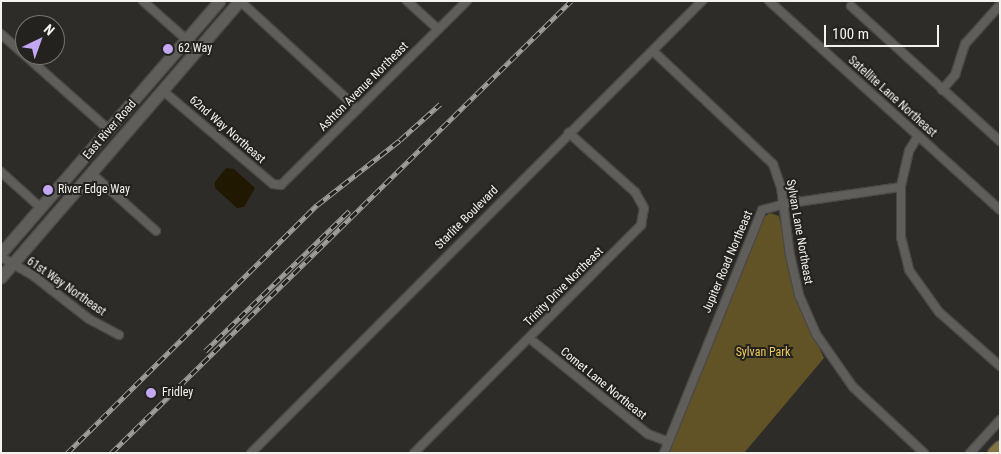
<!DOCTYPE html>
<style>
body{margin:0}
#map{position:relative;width:1001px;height:454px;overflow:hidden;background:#2d2c29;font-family:"Roboto Condensed",sans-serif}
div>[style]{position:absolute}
.green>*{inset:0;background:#625327}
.water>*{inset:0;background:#201800}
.roads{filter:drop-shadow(1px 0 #4b4946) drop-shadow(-1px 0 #4b4946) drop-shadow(0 1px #4b4946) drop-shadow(0 -1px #4b4946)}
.minor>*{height:8px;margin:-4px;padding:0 4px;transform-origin:4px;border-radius:4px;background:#605e5b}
.secondary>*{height:11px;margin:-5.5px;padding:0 5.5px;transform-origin:5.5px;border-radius:5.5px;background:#605e5b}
.primary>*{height:12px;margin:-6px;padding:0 6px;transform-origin:6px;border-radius:6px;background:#837340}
.rail>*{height:4.5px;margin-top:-2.25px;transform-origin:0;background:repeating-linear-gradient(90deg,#23221f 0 8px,#a09f9c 0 16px);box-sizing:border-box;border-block:1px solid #a09f9c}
.dots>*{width:14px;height:14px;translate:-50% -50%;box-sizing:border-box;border:2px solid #23221f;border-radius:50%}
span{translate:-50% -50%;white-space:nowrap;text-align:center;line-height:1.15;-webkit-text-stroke:4px #23221f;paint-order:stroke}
.poi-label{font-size:12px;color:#f3f2ef}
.left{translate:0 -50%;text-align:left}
.street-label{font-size:12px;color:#f3f2ef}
.park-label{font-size:12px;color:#efca58}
.frame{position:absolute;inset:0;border:2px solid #f3f2ef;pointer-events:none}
.north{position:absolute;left:15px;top:15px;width:50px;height:50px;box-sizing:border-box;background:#23221f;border:1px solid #767572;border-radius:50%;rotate:42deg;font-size:14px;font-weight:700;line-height:20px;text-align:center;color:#f3f2ef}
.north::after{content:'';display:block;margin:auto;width:18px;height:22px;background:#c3a7f2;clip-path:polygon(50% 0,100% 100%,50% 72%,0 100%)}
.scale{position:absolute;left:824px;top:25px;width:115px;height:22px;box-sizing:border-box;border:2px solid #f3f2ef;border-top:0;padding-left:6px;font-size:15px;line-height:18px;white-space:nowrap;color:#f3f2ef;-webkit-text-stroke:4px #23221f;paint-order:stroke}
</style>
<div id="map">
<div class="green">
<div style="clip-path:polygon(770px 213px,779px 216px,795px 296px,824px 358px,744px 453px,670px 453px,672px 441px,764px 217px)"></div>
</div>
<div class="water">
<div style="clip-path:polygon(226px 168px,234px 169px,255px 188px,244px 207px,237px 208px,215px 188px,215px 182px)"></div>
</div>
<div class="roads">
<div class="minor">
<div style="left:143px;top:1px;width:72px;rotate:41.6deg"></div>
<div style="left:240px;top:1px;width:160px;rotate:42.5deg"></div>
<div style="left:407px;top:1px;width:42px;rotate:42.1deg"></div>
<div style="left:769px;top:1px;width:312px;rotate:42.1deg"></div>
<div style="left:851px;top:6px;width:201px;rotate:42.2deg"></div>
<div style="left:1px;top:34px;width:144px;rotate:41.6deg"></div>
<div style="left:653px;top:51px;width:165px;rotate:43.3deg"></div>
<div style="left:773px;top:164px;width:24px;rotate:71deg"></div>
<div style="left:781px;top:187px;width:69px;rotate:82.5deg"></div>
<div style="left:790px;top:255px;width:41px;rotate:77.3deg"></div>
<div style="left:799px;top:295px;width:43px;rotate:66.4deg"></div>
<div style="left:816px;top:334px;width:65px;rotate:55.1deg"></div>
<div style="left:853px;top:387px;width:97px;rotate:42.9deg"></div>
<div style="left:162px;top:90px;width:145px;rotate:40.3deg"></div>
<div style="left:273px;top:184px;width:8px;rotate:7deg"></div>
<div style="left:281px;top:185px;width:262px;rotate:-44.7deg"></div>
<div style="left:942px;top:90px;width:20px;rotate:-49deg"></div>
<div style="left:955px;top:75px;width:33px;rotate:-72deg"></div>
<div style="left:965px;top:44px;width:52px;rotate:-48.1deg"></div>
<div style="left:918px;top:136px;width:17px;rotate:121deg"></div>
<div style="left:909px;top:151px;width:37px;rotate:103deg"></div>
<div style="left:901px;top:187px;width:50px;rotate:90deg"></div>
<div style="left:901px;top:237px;width:34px;rotate:76deg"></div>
<div style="left:909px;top:270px;width:52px;rotate:54.5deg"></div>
<div style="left:939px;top:312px;width:81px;rotate:41.5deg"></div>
<div style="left:1px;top:172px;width:54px;rotate:42deg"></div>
<div style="left:91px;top:173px;width:87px;rotate:41.7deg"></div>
<div style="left:1px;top:257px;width:39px;rotate:30deg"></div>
<div style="left:35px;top:277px;width:68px;rotate:37.9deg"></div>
<div style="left:89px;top:319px;width:34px;rotate:28deg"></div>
<div style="left:529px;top:338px;width:153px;rotate:38.9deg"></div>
<div style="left:648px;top:434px;width:19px;rotate:21deg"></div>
<div style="left:251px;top:453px;width:639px;rotate:-45.06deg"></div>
<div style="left:414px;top:453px;width:322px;rotate:-45.1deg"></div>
<div style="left:641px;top:225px;width:17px;rotate:-80deg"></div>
<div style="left:644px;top:208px;width:18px;rotate:-119deg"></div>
<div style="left:635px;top:192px;width:89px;rotate:-138.2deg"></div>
<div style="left:664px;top:453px;width:262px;rotate:-68deg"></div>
<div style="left:762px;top:210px;width:23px;rotate:-15deg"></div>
<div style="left:784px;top:204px;width:118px;rotate:-8.3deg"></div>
<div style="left:970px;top:453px;width:45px;rotate:-47.7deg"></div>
</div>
<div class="secondary">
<div style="left:1px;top:253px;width:333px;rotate:-49.1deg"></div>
<div style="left:1px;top:277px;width:364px;rotate:-49.2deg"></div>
</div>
<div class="primary">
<div style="left:994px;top:453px;width:8px;rotate:-45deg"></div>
</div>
</div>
<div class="rail">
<div style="left:205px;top:351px;width:201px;rotate:-44.2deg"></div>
<div style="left:67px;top:453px;width:352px;rotate:-44.8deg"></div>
<div style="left:317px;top:205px;width:105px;rotate:-38.1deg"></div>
<div style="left:400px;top:140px;width:54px;rotate:-42deg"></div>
<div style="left:111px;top:453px;width:645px;rotate:-44.5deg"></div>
</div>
<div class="dots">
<div style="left:168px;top:49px;background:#c3a7f2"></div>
<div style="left:48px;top:190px;background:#c3a7f2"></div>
<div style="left:151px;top:393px;background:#c3a7f2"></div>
</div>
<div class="poi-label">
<span class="left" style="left:178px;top:49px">62 Way</span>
<span class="left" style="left:58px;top:190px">River Edge Way</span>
<span class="left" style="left:162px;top:393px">Fridley</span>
</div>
<div class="street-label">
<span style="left:364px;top:87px;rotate:-45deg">Ashton Avenue Northeast</span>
<span style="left:892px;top:97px;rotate:42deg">Satellite Lane Northeast</span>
<span style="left:110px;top:130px;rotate:-49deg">East River Road</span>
<span style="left:227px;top:130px;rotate:41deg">62nd Way Northeast</span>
<span style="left:467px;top:218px;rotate:-45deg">Starlite Boulevard</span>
<span style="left:799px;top:232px;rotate:80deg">Sylvan Lane Northeast</span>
<span style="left:728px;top:262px;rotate:-67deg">Jupiter Road Northeast</span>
<span style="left:66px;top:287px;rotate:35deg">61st Way Northeast</span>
<span style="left:564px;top:287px;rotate:-45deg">Trinity Drive Northeast</span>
<span style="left:603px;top:384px;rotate:39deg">Comet Lane Northeast</span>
</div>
<div class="park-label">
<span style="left:763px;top:353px">Sylvan Park</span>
</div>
<div class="frame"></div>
<div class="north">N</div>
<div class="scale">100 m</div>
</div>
